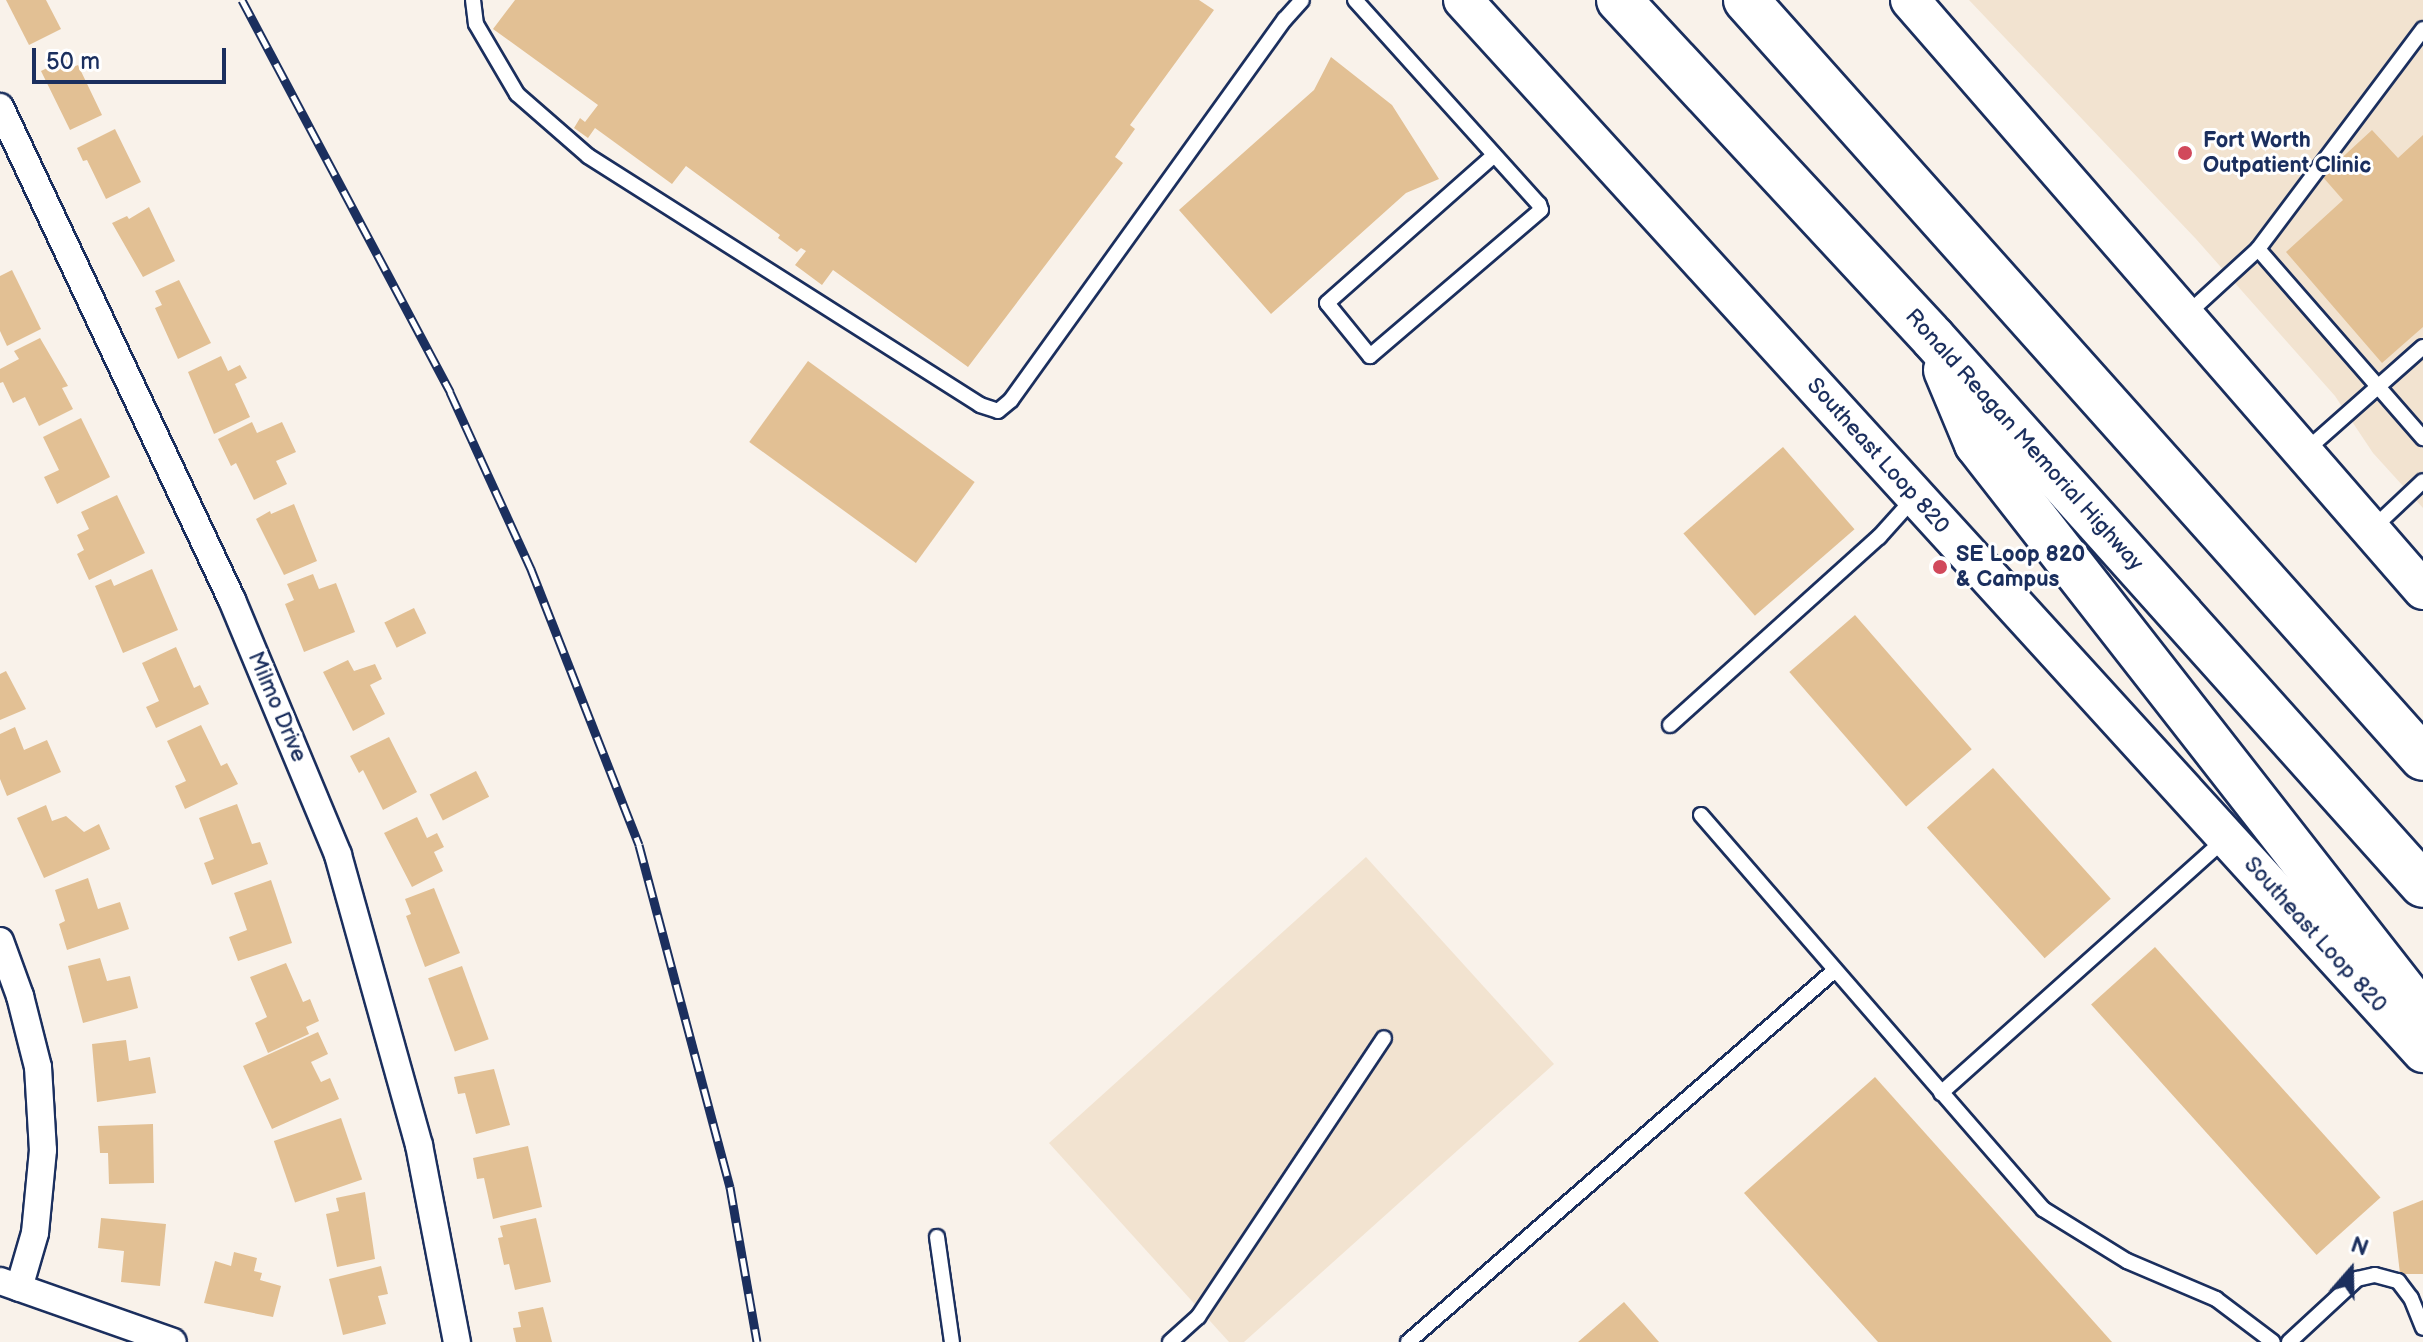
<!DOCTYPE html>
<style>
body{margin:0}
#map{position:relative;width:2423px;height:1342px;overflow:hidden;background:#f9f2ea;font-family:"Balsamiq Sans",sans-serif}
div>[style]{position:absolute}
.built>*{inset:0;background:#f2e3d0}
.building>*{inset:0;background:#e2c094;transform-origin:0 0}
.roads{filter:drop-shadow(2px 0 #1b2f5e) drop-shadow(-2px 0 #1b2f5e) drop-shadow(0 2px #1b2f5e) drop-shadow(0 -2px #1b2f5e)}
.service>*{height:14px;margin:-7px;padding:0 7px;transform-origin:7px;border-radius:7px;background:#fff}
.minor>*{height:26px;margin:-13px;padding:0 13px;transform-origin:13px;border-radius:13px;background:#fff}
.secondary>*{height:38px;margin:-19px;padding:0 19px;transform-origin:19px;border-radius:19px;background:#fff}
.motorway>*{height:44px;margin:-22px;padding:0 22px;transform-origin:22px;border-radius:22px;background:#fff}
.rail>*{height:9px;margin-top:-4.5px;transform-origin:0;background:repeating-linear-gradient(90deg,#fff 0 18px,#1b2f5e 0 36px);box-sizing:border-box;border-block:2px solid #1b2f5e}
.dots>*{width:22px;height:22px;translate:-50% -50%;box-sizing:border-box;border:4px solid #fff;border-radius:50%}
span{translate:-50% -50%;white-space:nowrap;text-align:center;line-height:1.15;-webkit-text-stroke:6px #fff;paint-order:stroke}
.poi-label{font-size:22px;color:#1b2f5e;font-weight:700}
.left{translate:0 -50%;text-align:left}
.street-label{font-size:22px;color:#1b2f5e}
.north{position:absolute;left:2311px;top:1230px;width:80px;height:80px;-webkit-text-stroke:6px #fff;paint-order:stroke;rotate:20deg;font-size:22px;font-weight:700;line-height:32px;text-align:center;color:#1b2f5e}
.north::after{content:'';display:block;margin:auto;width:28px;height:36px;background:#1b2f5e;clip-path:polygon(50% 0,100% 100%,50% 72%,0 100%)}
.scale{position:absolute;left:32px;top:48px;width:194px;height:36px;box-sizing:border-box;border:4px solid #1b2f5e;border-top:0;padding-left:10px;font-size:24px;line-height:28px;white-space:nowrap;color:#1b2f5e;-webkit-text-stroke:6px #fff;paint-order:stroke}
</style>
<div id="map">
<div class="built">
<div style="clip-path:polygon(1969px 0,2423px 0,2423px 508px,2373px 453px,2335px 396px,2196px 239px)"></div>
<div style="clip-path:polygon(1366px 857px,1554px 1064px,1244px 1342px,1229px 1342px,1049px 1143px)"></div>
</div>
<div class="building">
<div style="clip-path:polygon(6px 0,46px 0,61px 29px,29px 45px)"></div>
<div style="clip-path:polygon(515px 0,1199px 0,1214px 10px,1130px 125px,1135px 129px,1115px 157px,1123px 163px,968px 367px,833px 270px,822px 285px,795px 265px,806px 251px,801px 248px,797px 252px,778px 238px,780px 235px,686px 166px,672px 184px,595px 128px,588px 138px,574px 128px,580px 118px,585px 122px,598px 105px,493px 29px)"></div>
<div style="clip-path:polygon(1331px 57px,1392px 105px,1439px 179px,1406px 193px,1271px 314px,1179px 210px,1314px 90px)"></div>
<div style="clip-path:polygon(66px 59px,71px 68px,78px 65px,102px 115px,70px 130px,41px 71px)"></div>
<div style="clip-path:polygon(115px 129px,141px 182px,106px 199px,87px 160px,83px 161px,77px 148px)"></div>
<div style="clip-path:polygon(2372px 130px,2398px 158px,2423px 135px,2423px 327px,2382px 363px,2286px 252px,2343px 200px,2322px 176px)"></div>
<div style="clip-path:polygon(149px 207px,175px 261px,143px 277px,112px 223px,127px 216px,129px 219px)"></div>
<div style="clip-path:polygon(12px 270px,41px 329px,7px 346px,0 331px,0 276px)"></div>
<div style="clip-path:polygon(179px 280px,211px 343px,178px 359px,155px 308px,162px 305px,155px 291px)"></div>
<div style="clip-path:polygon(40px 338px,68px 386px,62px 388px,73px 409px,39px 426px,25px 397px,13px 403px,3px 382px,0 383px,0 369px,19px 359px,14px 351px)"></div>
<div style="clip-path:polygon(221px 356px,228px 371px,240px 365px,247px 378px,235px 384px,250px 417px,214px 434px,188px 372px)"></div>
<div style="left:808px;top:361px;width:206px;height:100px;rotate:36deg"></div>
<div style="clip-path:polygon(81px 418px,110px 477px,57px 504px,44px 477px,59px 470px,43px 437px)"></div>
<div style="clip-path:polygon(252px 422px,257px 433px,282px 422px,296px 452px,276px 461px,287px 484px,254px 500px,236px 463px,231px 466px,218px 439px)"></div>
<div style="left:1783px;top:447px;width:109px;height:132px;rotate:49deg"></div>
<div style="clip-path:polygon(117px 495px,145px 553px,89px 580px,77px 554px,84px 550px,77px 535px,89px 529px,81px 512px)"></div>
<div style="clip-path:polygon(294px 504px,317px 561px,284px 575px,256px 519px,270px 511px,271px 514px)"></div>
<div style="clip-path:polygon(152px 569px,178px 630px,123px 653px,95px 586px,111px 579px,114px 586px)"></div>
<div style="clip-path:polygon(313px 574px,319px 589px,336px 583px,355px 632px,304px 652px,285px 604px,294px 600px,287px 584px)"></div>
<div style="left:414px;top:608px;width:28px;height:33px;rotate:64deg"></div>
<div style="left:1855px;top:615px;width:178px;height:87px;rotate:49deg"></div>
<div style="clip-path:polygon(176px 647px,194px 688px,200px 685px,209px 704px,156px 728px,146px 707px,159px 701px,142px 663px)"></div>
<div style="clip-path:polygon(348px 660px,354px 671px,375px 664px,382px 679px,370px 685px,385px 714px,353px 731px,323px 672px)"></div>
<div style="clip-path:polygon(6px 671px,26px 709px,0 720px,0 674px)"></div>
<div style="clip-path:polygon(201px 725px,221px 766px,227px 763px,238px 784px,185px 809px,175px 786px,186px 781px,167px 741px)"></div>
<div style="clip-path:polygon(15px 727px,24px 750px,47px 740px,61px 772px,7px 796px,0 779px,0 734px)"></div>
<div style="clip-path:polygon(389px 737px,417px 792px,383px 810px,363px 770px,359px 773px,350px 756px)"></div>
<div style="left:1993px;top:768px;width:176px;height:89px;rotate:48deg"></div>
<div style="left:476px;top:771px;width:29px;height:52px;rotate:63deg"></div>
<div style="clip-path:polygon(237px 804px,252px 844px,260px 842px,268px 864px,212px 885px,204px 863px,214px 859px,199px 818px)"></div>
<div style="clip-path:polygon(46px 805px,52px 821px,66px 816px,84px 832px,99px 824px,110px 849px,44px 878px,17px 818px)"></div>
<div style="clip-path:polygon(417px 817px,427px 838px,437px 833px,444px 847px,434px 852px,443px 871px,412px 887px,384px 833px)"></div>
<div style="clip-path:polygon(88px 878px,98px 909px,120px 902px,129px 929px,67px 950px,59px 924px,65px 921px,55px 890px)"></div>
<div style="clip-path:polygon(271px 880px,292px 943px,238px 961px,229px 937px,247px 930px,234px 893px)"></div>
<div style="clip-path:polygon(434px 888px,460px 953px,425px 967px,406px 916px,411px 914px,405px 899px)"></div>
<div style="left:2155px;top:947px;width:337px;height:86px;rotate:48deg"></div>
<div style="clip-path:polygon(100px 958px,107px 981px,130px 976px,138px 1008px,83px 1023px,68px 966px)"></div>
<div style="clip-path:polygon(286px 963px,303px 1002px,310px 999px,319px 1021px,306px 1027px,309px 1034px,268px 1053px,255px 1023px,267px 1017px,250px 977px)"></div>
<div style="left:462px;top:966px;width:78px;height:36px;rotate:70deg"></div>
<div style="clip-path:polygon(318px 1032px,328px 1054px,311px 1062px,321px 1082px,330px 1078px,339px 1099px,272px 1129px,243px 1066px)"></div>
<div style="clip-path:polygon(126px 1040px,129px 1061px,150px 1057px,156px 1093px,97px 1102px,92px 1044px)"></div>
<div style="clip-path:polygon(494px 1069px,510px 1125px,476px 1134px,465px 1093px,458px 1094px,454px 1077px)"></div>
<div style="clip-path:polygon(1875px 1077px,2112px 1342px,1878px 1342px,1744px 1193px)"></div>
<div style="left:341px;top:1118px;width:65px;height:71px;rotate:71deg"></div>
<div style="clip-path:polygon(153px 1124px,154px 1183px,109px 1184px,108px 1153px,100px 1153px,98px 1126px)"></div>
<div style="clip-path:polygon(528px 1146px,542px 1207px,493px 1219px,484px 1178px,477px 1179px,473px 1158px)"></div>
<div style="clip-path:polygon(365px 1192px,375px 1259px,337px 1267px,326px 1214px,339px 1211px,336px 1198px)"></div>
<div style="clip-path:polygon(2423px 1200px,2423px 1274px,2400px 1274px,2393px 1212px)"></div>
<div style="clip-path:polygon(101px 1218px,166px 1224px,160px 1286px,121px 1282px,124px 1251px,98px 1248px)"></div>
<div style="clip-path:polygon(536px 1218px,551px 1282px,515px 1290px,509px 1264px,504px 1265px,498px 1238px,503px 1237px,500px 1226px)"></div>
<div style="clip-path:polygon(234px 1252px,257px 1258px,254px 1271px,262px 1273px,260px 1280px,281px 1286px,273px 1317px,204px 1303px,215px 1261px,231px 1266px)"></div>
<div style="clip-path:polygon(381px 1266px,388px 1294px,378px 1296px,386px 1324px,343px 1335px,329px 1279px)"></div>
<div style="clip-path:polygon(1624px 1302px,1659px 1342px,1578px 1342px)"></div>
<div style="clip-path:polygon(543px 1307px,552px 1342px,516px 1342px,513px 1328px,521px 1327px,518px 1312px)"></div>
</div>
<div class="roads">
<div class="service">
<div style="left:473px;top:0;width:24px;rotate:83deg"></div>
<div style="left:476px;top:24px;width:81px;rotate:59.6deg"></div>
<div style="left:517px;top:94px;width:94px;rotate:41.1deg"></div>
<div style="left:588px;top:156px;width:464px;rotate:32.4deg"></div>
<div style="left:980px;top:405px;width:19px;rotate:18deg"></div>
<div style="left:998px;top:411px;width:17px;rotate:-40deg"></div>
<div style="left:1011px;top:400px;width:469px;rotate:-54.3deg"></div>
<div style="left:1285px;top:19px;width:25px;rotate:-48deg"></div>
<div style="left:1355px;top:0;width:275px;rotate:48deg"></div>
<div style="left:1539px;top:204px;width:6px;rotate:72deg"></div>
<div style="left:1541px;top:210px;width:225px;rotate:139.5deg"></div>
<div style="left:1370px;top:356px;width:68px;rotate:-129.1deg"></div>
<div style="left:1327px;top:303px;width:223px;rotate:-41.5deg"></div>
<div style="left:2258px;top:249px;width:251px;rotate:48.9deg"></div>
<div style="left:2185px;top:316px;width:99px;rotate:-42.5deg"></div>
<div style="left:2258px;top:249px;width:275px;rotate:-53.1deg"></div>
<div style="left:2303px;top:453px;width:160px;rotate:-41.5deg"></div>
<div style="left:2371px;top:530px;width:71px;rotate:-43.3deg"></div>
<div style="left:1670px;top:725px;width:281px;rotate:-42deg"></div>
<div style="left:1879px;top:537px;width:54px;rotate:-48deg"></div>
<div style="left:1701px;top:815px;width:522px;rotate:49.04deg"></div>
<div style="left:2043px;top:1209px;width:99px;rotate:31.8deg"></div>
<div style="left:2127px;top:1261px;width:97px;rotate:23.1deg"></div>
<div style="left:2216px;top:1299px;width:71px;rotate:37deg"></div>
<div style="left:1941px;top:1093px;width:382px;rotate:-41.8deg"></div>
<div style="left:937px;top:1237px;width:106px;rotate:81.9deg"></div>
<div style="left:1170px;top:1342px;width:38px;rotate:-42deg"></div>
<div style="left:1198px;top:1317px;width:335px;rotate:-56.3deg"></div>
<div style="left:1408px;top:1342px;width:566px;rotate:-41.06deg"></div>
<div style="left:2289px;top:1342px;width:93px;rotate:-42.8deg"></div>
<div style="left:2357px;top:1279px;width:18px;rotate:-13deg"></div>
<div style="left:2375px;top:1275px;width:24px;rotate:15deg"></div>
<div style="left:2398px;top:1281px;width:21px;rotate:53deg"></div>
<div style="left:2411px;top:1298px;width:32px;rotate:68deg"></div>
</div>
<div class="minor">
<div style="left:0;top:107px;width:545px;rotate:64.8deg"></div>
<div style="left:232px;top:600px;width:276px;rotate:67.4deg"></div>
<div style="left:338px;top:855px;width:301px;rotate:74.4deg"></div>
<div style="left:419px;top:1145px;width:201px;rotate:79.1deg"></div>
<div style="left:0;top:941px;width:59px;rotate:70deg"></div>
<div style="left:20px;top:996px;width:73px;rotate:75.8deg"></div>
<div style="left:38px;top:1067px;width:83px;rotate:86.6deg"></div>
<div style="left:43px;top:1150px;width:83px;rotate:95.5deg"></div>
<div style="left:35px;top:1233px;width:57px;rotate:106.2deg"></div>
<div style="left:0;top:1281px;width:183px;rotate:19.4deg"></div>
</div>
<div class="secondary">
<div style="left:1463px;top:0;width:1425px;rotate:47.65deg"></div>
<div style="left:1910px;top:0;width:782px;rotate:48.99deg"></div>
</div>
<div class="motorway">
<div style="left:1619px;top:0;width:461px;rotate:47.1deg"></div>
<div style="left:1933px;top:338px;width:734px;rotate:48.15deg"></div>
<div style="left:1746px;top:0;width:1016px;rotate:48.23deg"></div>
<div style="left:1946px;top:370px;width:80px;rotate:67.3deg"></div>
<div style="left:1977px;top:444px;width:725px;rotate:52.01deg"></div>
</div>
</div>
<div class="rail">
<div style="left:242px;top:0;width:444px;rotate:62deg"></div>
<div style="left:450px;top:392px;width:195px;rotate:65.4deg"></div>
<div style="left:531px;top:569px;width:296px;rotate:68.6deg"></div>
<div style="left:639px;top:845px;width:354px;rotate:75.1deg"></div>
<div style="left:730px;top:1187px;width:157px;rotate:80.1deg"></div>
</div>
<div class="dots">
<div style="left:2185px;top:153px;background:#d1495b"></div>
<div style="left:1940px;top:567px;background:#d1495b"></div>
</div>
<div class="poi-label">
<span class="left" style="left:2203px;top:153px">Fort Worth<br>Outpatient Clinic</span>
<span class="left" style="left:1956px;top:567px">SE Loop 820<br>&amp; Campus</span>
</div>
<div class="street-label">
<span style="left:2024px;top:440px;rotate:48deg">Ronald Reagan Memorial Highway</span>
<span style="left:1878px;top:456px;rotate:48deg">Southeast Loop 820</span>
<span style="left:277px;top:707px;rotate:67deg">Milmo Drive</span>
<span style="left:2315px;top:935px;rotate:48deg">Southeast Loop 820</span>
</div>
<div class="north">N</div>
<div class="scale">50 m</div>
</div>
